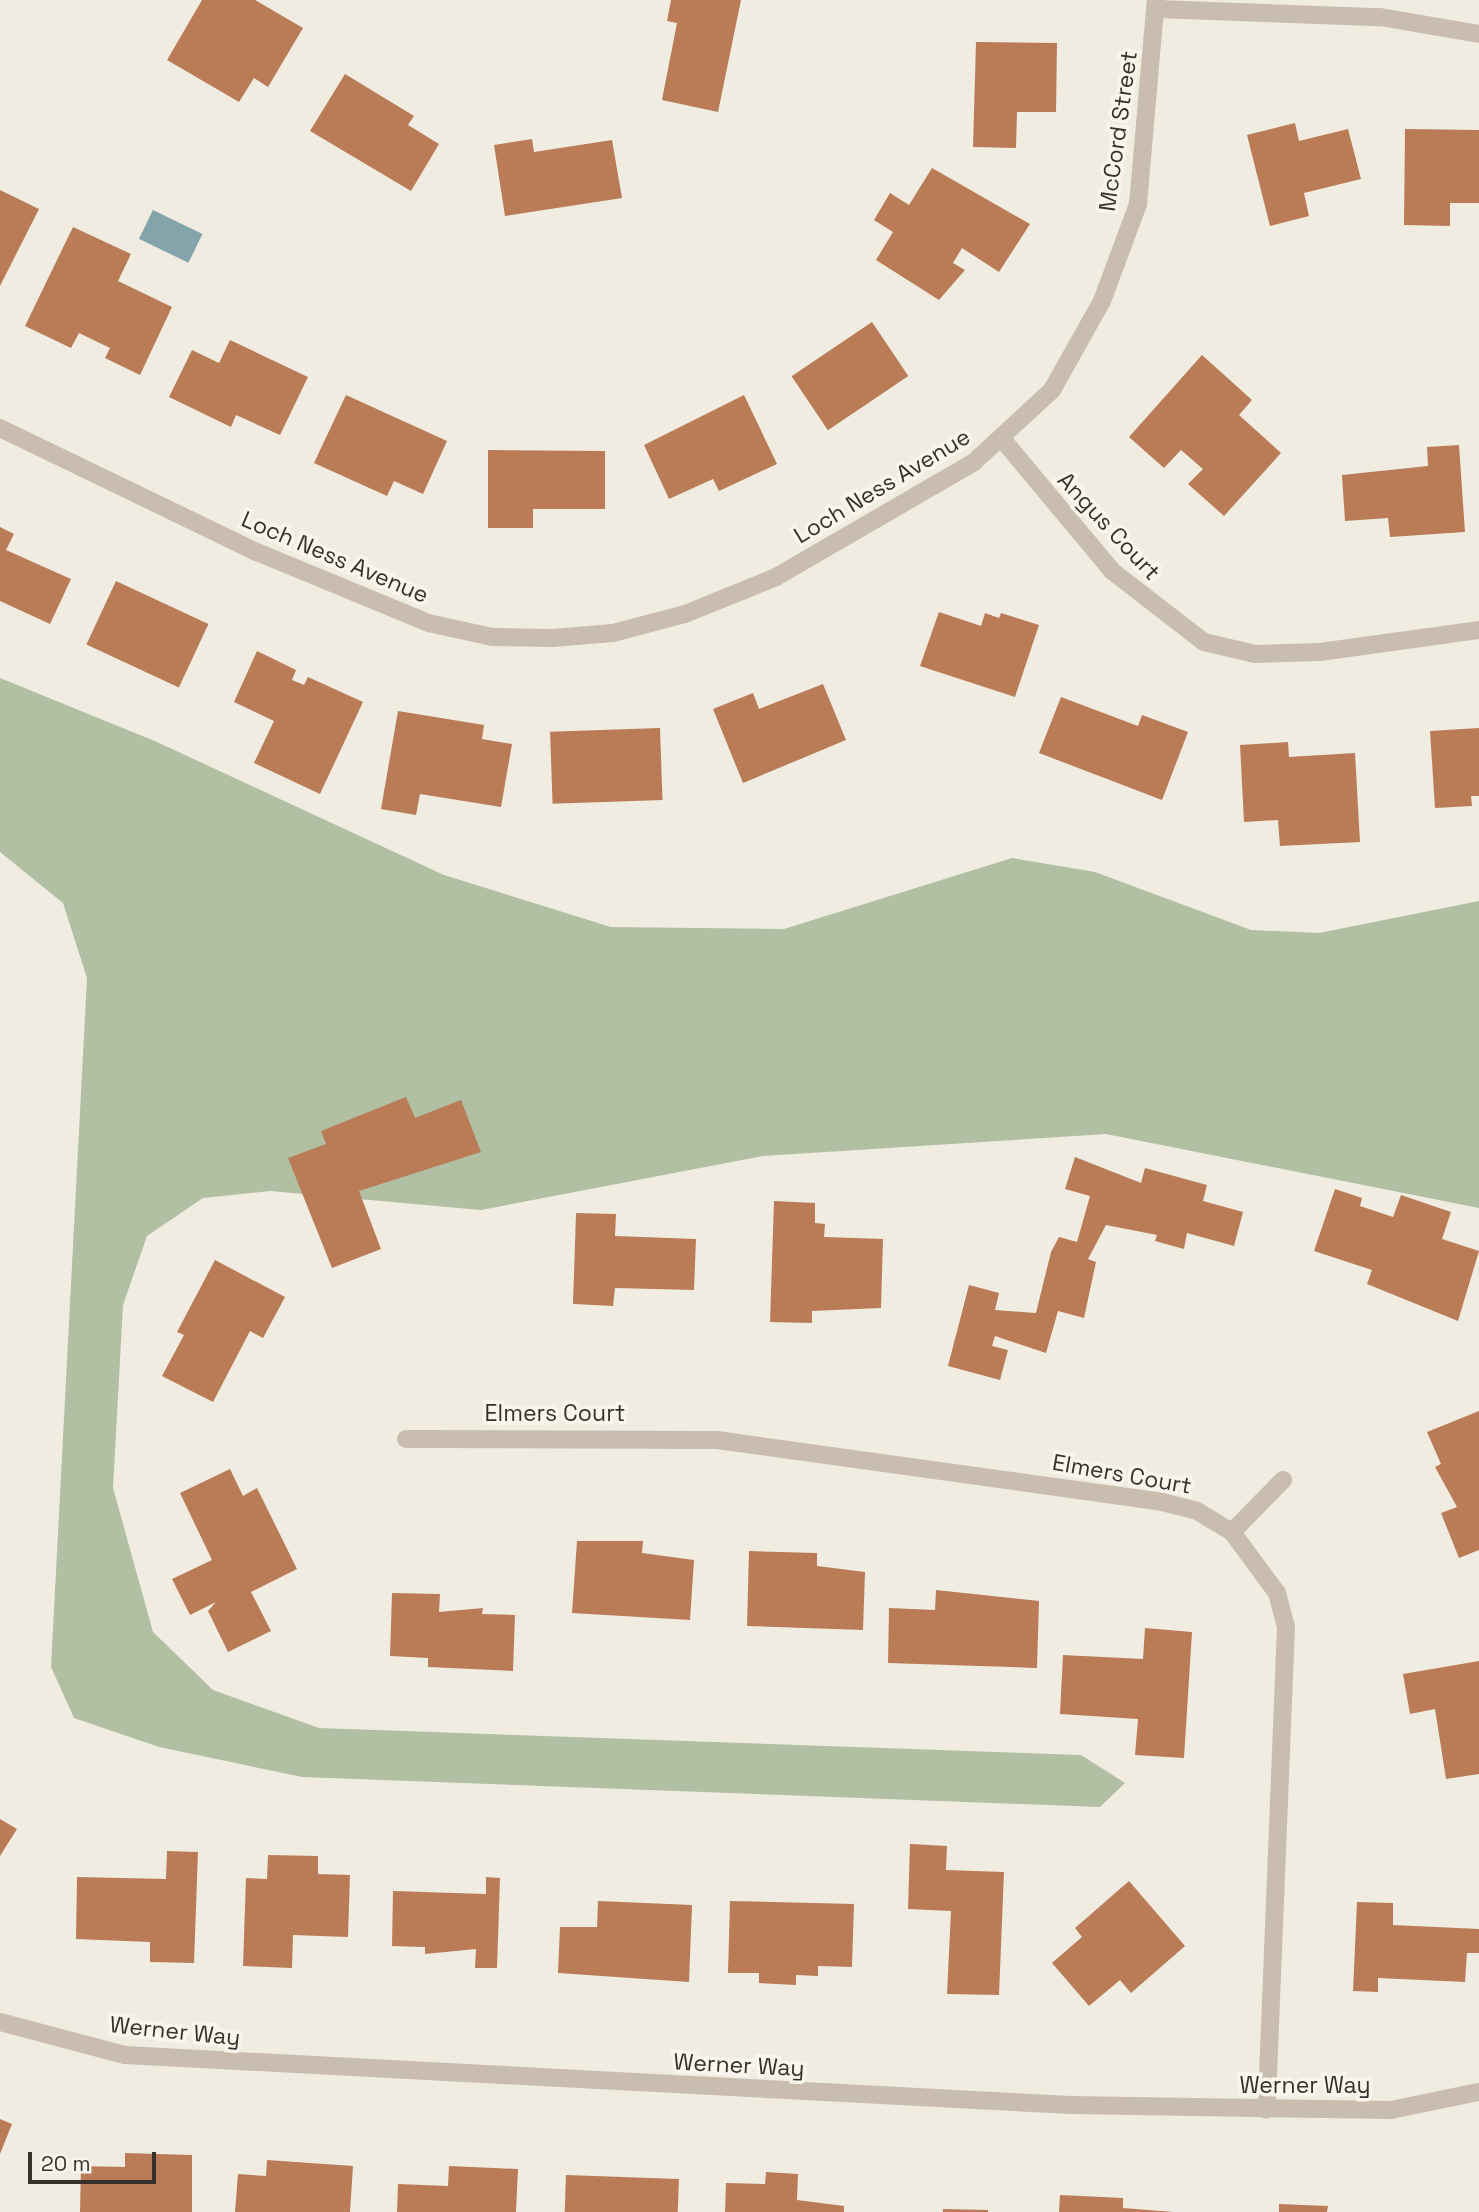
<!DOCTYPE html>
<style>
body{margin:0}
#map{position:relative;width:1479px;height:2212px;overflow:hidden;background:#f1ece1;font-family:"Space Grotesk",sans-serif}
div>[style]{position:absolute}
.green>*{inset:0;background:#b1bfa2}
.water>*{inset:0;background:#83a4ab;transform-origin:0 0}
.building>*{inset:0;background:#b97c57;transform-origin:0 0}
.street>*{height:18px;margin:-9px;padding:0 9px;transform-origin:9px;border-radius:9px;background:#c8bdae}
span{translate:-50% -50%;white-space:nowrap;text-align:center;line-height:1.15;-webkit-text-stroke:7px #f9f5ed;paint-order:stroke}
.street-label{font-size:23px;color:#37312b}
.scale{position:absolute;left:28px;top:2152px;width:128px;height:32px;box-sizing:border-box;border:4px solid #37312b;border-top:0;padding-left:9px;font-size:21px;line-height:24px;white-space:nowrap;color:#37312b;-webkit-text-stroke:5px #f9f5ed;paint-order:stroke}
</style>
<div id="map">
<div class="green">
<div style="clip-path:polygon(0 678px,157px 742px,444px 875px,611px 927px,784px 929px,1012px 858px,1095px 872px,1251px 930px,1319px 933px,1479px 901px,1479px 1208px,1106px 1134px,763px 1156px,481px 1210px,270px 1191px,203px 1198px,147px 1236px,123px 1305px,113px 1488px,153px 1632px,213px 1690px,319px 1728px,1081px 1755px,1125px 1783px,1100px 1807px,302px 1777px,159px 1747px,74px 1718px,51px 1667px,87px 978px,63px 903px,0 852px)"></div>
</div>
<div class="water">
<div style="left:153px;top:210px;width:55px;height:32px;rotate:26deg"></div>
</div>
<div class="building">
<div style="clip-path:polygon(202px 0,255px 0,303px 28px,268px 87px,254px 78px,239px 102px,167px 60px)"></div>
<div style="clip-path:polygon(671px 0,741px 0,718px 112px,662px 100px,677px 23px,667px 21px)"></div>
<div style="clip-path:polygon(976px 42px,1057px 43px,1056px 112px,1017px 112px,1016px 148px,973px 147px)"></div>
<div style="clip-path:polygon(345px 74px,414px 116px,408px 125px,439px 144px,411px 191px,310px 131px)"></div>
<div style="clip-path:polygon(1295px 123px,1299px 141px,1348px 129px,1361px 179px,1304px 193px,1309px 216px,1270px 226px,1247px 135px)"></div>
<div style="clip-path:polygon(1405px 129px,1479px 130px,1479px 203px,1450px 203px,1450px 226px,1404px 225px)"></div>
<div style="clip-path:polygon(532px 139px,534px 152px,612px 140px,622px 198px,505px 216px,494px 145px)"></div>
<div style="clip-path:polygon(932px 168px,1030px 224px,999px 272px,962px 248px,953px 263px,965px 270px,939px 300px,876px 260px,893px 232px,874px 220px,890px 193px,909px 205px)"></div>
<div style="clip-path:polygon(0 190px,39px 209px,0 286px)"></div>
<div style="clip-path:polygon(73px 227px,131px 254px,118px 281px,172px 307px,140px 375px,105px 358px,110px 348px,79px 333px,71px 348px,25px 326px)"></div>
<div style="left:872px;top:322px;width:65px;height:97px;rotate:56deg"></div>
<div style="clip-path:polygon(230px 340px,308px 377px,280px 435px,236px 415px,231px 427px,169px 397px,192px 350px,219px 363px)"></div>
<div style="clip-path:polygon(1202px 355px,1252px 400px,1239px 415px,1281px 453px,1224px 516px,1188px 484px,1203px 469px,1181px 450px,1164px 468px,1129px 437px)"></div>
<div style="clip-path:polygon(346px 395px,447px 441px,423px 494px,394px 481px,387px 496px,314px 463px)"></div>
<div style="clip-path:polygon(744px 395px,777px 464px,719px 491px,713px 479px,669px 499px,644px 445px)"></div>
<div style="clip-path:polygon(1459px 445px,1465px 532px,1390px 537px,1388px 518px,1345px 521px,1342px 475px,1428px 466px,1427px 447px)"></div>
<div style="clip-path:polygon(488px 450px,605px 451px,605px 509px,533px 509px,533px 528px,488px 528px)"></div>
<div style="clip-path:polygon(0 527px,14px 534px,6px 550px,71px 579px,50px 624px,0 601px)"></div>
<div style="left:116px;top:581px;width:102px;height:70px;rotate:25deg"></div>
<div style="clip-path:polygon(939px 612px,981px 626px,985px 613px,999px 618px,1001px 613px,1039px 625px,1015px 697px,920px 666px)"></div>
<div style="clip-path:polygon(257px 651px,296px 670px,292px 680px,304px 685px,308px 677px,363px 702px,320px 794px,254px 763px,274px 721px,234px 702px)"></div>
<div style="clip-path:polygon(823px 684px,846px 740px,743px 783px,713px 709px,753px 693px,759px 709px)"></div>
<div style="clip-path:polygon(1061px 697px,1138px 726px,1142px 715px,1188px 732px,1162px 800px,1039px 753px)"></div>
<div style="clip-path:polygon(398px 711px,484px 725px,482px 739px,512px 744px,501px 807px,420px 794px,416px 815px,381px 809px)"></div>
<div style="left:660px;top:728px;width:72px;height:110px;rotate:88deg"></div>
<div style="clip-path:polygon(1479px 728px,1479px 796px,1471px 796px,1472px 806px,1435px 808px,1430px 731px)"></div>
<div style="clip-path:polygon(1288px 742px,1289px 757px,1355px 753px,1360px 842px,1280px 846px,1278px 820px,1244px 822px,1240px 745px)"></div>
<div style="clip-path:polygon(406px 1097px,415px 1118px,461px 1100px,481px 1152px,359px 1191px,381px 1249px,332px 1268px,288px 1158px,326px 1144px,321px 1131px)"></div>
<div style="clip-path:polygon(1075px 1157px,1141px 1183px,1145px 1168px,1207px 1185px,1203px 1201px,1243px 1212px,1234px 1246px,1187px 1233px,1184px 1249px,1155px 1241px,1157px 1235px,1106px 1225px,1088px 1259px,1096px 1262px,1084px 1318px,1058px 1311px,1046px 1353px,995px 1336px,992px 1346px,1008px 1350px,1000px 1380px,948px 1366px,969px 1285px,999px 1293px,995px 1310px,1036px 1313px,1051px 1252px,1059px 1237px,1077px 1242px,1090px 1196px,1065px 1189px)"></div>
<div style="clip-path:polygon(1335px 1189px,1362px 1198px,1360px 1206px,1393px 1217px,1401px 1195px,1451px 1212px,1442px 1239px,1479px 1251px,1458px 1321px,1367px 1284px,1372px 1270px,1314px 1251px)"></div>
<div style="clip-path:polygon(774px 1201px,815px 1203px,815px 1223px,825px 1224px,824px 1237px,883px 1239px,881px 1308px,812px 1311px,812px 1323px,770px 1322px)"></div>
<div style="clip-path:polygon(576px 1213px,616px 1214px,615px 1236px,696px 1239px,694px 1290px,615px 1288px,613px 1306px,573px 1304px)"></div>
<div style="clip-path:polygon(215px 1260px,285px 1297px,263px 1338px,250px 1331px,213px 1402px,162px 1376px,184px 1335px,177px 1332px)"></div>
<div style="clip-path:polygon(1479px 1411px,1479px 1550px,1459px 1558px,1441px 1513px,1457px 1507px,1435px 1467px,1441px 1464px,1427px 1432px)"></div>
<div style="clip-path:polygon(230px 1469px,243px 1496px,257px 1488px,297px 1569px,251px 1592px,271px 1631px,228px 1652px,208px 1611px,216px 1602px,190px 1615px,172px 1579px,212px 1560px,180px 1493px)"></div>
<div style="clip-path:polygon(577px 1541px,643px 1541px,642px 1553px,694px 1560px,690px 1620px,572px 1613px)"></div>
<div style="clip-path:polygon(749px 1551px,817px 1553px,817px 1566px,865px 1572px,863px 1630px,747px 1626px)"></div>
<div style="clip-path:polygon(936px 1590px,1039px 1601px,1037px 1668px,888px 1663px,889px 1608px,935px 1610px)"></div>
<div style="clip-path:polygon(392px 1593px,440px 1594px,439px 1612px,483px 1608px,482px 1614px,515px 1615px,513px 1671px,428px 1667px,428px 1658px,390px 1656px)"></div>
<div style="clip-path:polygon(1145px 1628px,1192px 1632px,1184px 1758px,1135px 1755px,1138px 1719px,1060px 1714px,1063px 1655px,1143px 1659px)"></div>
<div style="clip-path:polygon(1479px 1661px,1479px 1774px,1446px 1779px,1435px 1709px,1410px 1714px,1403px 1674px)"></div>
<div style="clip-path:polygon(0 1819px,17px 1829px,0 1856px)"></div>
<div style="clip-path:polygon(910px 1844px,947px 1846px,946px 1870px,1004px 1872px,999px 1995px,947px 1994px,951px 1911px,908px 1909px)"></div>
<div style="clip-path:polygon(167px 1851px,198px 1852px,194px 1963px,150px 1962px,150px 1942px,76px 1939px,77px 1877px,166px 1879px)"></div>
<div style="clip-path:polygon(268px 1855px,318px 1856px,318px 1874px,350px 1875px,348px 1937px,293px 1935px,292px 1968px,243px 1966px,246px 1878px,267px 1879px)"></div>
<div style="clip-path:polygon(486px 1877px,500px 1878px,497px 1968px,475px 1968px,476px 1949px,425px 1954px,425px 1947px,392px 1946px,393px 1891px,486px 1894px)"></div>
<div style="clip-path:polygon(1129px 1881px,1185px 1946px,1131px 1993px,1120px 1980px,1089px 2006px,1052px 1963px,1082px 1937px,1075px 1928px)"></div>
<div style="clip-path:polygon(598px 1901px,692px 1905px,689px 1982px,558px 1973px,560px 1927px,597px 1927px)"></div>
<div style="clip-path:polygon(730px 1901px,854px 1904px,852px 1967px,818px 1966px,818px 1976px,796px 1975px,796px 1985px,759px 1983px,759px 1973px,728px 1973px)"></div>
<div style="clip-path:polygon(1357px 1902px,1393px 1903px,1393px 1925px,1479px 1929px,1479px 1953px,1467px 1953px,1465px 1982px,1378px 1978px,1378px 1992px,1353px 1991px)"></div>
<div style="clip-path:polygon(0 2119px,12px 2124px,0 2154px)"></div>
<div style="clip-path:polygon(125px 2153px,192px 2155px,192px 2212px,80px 2212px,81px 2166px,125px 2167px)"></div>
<div style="clip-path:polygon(267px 2160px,353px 2166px,350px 2212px,235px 2212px,238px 2174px,266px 2176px)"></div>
<div style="clip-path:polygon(449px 2166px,518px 2169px,516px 2212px,397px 2212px,398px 2184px,448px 2186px)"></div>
<div style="clip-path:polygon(766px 2172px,798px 2174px,797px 2200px,844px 2206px,844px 2212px,725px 2212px,726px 2183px,765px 2184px)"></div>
<div style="left:566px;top:2175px;width:113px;height:37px;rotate:2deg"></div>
<div style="clip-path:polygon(1060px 2195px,1123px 2198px,1123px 2208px,1174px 2212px,1059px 2212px)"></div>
<div style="clip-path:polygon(1279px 2204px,1328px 2206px,1327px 2212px,1279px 2212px)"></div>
<div style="clip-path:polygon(943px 2209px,988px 2210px,988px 2212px,943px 2212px)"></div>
</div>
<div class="street">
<div style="left:1157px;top:9px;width:223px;rotate:2.1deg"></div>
<div style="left:1380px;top:17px;width:100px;rotate:9.7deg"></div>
<div style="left:0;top:428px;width:285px;rotate:25.8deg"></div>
<div style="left:257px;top:552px;width:185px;rotate:22.5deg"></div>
<div style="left:428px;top:623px;width:66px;rotate:12.3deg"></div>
<div style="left:492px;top:637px;width:61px;rotate:0.9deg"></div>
<div style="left:553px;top:638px;width:60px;rotate:-4.8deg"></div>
<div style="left:613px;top:633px;width:74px;rotate:-14.8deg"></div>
<div style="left:685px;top:614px;width:98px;rotate:-22.1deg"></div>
<div style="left:776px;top:577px;width:229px;rotate:-30.1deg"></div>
<div style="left:974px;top:462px;width:106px;rotate:-42.7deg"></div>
<div style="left:1052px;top:390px;width:102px;rotate:-60.7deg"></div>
<div style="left:1102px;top:301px;width:103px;rotate:-69.6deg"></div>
<div style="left:1138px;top:204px;width:205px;rotate:-85deg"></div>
<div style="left:1003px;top:440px;width:170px;rotate:50.2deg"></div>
<div style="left:1112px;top:571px;width:116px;rotate:37.7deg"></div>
<div style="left:1204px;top:642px;width:52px;rotate:13.2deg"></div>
<div style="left:1255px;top:654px;width:65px;rotate:-1.8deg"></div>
<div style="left:1320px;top:652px;width:161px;rotate:-7.9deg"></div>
<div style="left:406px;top:1439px;width:311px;rotate:0.2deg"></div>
<div style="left:717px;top:1440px;width:449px;rotate:7.9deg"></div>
<div style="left:1162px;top:1502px;width:36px;rotate:14deg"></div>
<div style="left:1197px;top:1511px;width:41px;rotate:31deg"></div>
<div style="left:1232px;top:1532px;width:76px;rotate:53.6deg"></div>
<div style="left:1277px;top:1593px;width:35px;rotate:75deg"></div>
<div style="left:1286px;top:1627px;width:483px;rotate:92.3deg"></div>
<div style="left:1232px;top:1532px;width:73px;rotate:-45.6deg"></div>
<div style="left:0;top:2022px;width:129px;rotate:14.8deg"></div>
<div style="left:125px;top:2055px;width:947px;rotate:3.03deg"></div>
<div style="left:1071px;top:2105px;width:320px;rotate:0.9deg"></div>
<div style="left:1391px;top:2110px;width:90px;rotate:-11.6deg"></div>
</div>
<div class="street-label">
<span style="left:1118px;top:131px;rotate:-82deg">McCord Street</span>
<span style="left:882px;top:486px;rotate:-31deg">Loch Ness Avenue</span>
<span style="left:1109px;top:526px;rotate:47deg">Angus Court</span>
<span style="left:335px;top:557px;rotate:23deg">Loch Ness Avenue</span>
<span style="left:555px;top:1413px">Elmers Court</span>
<span style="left:1122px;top:1474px;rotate:10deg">Elmers Court</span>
<span style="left:175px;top:2031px;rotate:6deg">Werner Way</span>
<span style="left:739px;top:2065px;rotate:3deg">Werner Way</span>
<span style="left:1305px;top:2085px">Werner Way</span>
</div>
<div class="scale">20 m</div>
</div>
